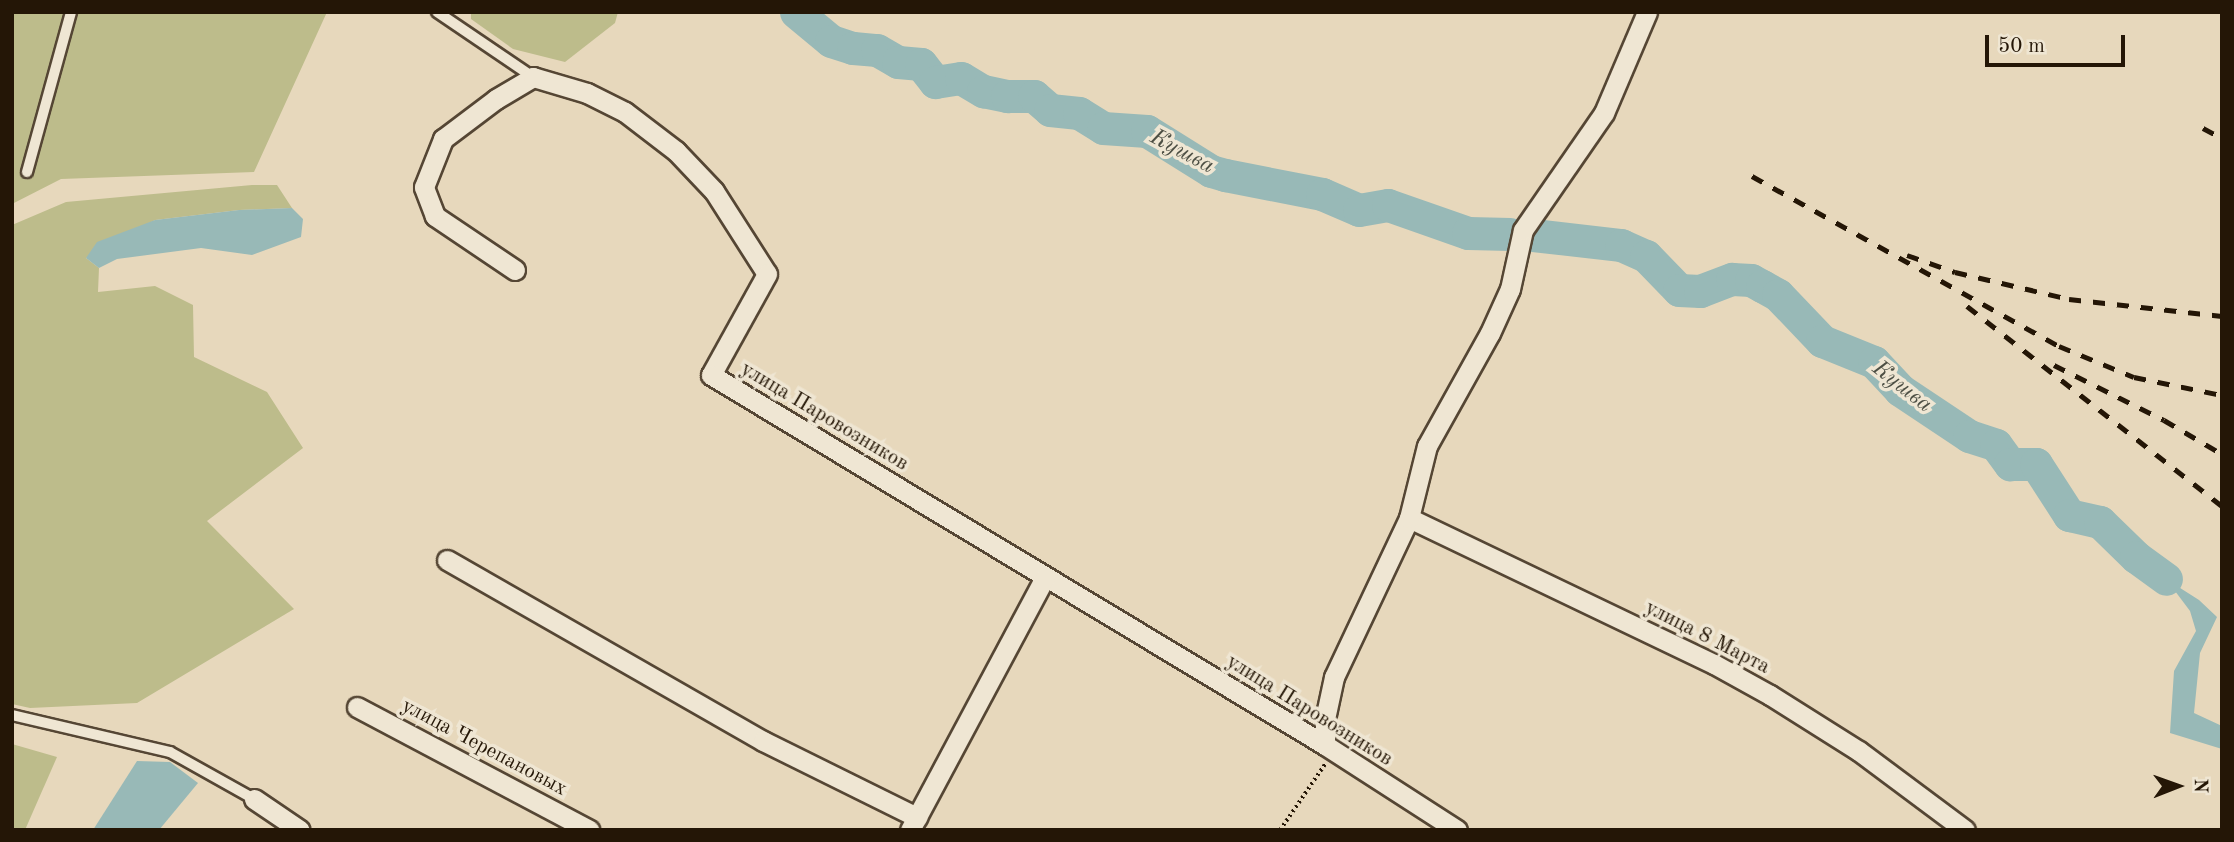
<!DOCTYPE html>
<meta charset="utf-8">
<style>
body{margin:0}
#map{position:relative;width:2234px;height:842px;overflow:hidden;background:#e7d8bc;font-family:"Old Standard TT",serif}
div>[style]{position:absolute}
.green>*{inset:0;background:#bdbc8b}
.water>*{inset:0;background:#98b9b7}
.river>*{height:33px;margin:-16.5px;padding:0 16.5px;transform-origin:16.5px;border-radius:16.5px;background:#98b9b7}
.path>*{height:3.5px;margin-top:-1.75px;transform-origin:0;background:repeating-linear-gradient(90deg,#241606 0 2px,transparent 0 5.5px)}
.roads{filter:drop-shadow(2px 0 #554634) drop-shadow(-2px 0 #554634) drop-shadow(0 2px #554634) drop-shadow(0 -2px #554634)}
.service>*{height:10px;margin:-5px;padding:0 5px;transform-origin:5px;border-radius:5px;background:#efe6d3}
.minor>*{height:19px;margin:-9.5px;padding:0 9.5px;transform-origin:9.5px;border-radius:9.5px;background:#efe6d3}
.rail>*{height:5px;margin-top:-2.5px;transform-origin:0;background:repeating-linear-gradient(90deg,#241606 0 12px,transparent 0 24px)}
span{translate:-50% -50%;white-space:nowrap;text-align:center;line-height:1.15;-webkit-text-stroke:7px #efe6d3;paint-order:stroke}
.street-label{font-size:21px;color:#241606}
.water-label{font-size:23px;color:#4d4f44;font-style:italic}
.frame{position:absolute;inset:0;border:14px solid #241606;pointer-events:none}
.north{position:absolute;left:2143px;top:751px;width:70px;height:70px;-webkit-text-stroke:5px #efe6d3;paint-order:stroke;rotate:89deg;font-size:19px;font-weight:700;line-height:28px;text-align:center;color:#241606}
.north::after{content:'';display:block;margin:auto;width:24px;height:32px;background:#241606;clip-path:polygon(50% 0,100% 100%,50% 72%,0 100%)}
.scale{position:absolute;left:1985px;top:35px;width:140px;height:32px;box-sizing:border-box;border:4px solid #241606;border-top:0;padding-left:9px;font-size:21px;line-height:24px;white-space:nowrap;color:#241606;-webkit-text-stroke:5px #efe6d3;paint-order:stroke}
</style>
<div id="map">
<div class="green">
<div style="clip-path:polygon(12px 12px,327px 12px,254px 172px,61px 179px,12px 204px)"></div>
<div style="clip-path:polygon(471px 12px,618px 12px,615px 23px,565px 62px,513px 49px,471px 19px)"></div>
<div style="clip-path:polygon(252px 185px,277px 185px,292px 208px,239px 210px,155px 220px,86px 258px,99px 268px,98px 292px,155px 286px,193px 305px,194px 357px,267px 392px,303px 448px,207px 521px,294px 609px,137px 703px,30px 708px,12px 704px,12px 225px,66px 202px)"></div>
<div style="clip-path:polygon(12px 744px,57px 757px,25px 830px,12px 830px)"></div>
</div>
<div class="water">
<div style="clip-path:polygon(292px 208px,303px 219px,301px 237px,252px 255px,201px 248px,117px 259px,99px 268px,86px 258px,97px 242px,155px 220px,239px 210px)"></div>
<div style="clip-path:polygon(2166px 579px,2199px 600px,2217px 617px,2200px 653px,2194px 713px,2222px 726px,2222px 749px,2170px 733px,2174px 671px,2196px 631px,2190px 611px)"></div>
<div style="clip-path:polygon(137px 761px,170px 762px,198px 783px,159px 830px,93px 830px)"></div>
</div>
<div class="river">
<div style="left:796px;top:12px;width:45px;rotate:39.6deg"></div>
<div style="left:831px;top:41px;width:23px;rotate:18deg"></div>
<div style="left:853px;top:48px;width:24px;rotate:5deg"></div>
<div style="left:877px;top:50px;width:24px;rotate:30deg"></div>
<div style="left:898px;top:62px;width:23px;rotate:5deg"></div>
<div style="left:921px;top:64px;width:23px;rotate:52deg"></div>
<div style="left:935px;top:82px;width:26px;rotate:-9deg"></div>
<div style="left:961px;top:78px;width:26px;rotate:31deg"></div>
<div style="left:983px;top:91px;width:25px;rotate:12deg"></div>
<div style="left:1007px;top:96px;width:27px"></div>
<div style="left:1034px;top:96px;width:21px;rotate:41deg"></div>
<div style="left:1050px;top:110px;width:29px;rotate:6deg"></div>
<div style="left:1079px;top:113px;width:28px;rotate:32deg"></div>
<div style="left:1103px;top:128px;width:44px;rotate:3.9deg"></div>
<div style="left:1147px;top:131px;width:75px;rotate:32deg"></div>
<div style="left:1211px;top:171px;width:15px;rotate:16deg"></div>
<div style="left:1225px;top:175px;width:99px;rotate:11.1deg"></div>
<div style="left:1322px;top:194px;width:40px;rotate:23.4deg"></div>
<div style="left:1359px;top:210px;width:29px;rotate:-10deg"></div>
<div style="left:1388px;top:205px;width:85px;rotate:19.3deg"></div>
<div style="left:1468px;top:233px;width:42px;rotate:1.4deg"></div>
<div style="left:1533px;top:235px;width:89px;rotate:6.5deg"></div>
<div style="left:1621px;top:245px;width:27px;rotate:24deg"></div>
<div style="left:1646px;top:256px;width:47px;rotate:45.9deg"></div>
<div style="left:1679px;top:290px;width:21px;rotate:3deg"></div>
<div style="left:1700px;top:291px;width:34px;rotate:-21deg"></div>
<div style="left:1732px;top:279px;width:19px;rotate:3deg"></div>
<div style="left:1751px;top:280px;width:13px;rotate:29deg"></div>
<div style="left:1762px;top:286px;width:18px;rotate:29deg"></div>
<div style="left:1778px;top:295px;width:64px;rotate:46.3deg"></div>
<div style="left:1822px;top:341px;width:56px;rotate:22deg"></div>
<div style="left:1874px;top:362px;width:38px;rotate:47deg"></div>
<div style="left:1900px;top:390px;width:83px;rotate:33.7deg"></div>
<div style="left:1969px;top:436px;width:28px;rotate:18deg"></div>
<div style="left:1996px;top:445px;width:24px;rotate:54deg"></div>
<div style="left:2010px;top:464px;width:26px"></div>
<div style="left:2036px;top:464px;width:61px;rotate:57.1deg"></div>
<div style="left:2069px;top:515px;width:32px;rotate:13deg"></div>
<div style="left:2100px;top:522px;width:50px;rotate:44.2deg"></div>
<div style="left:2136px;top:557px;width:37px;rotate:36deg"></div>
</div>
<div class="path">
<div style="left:1280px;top:830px;width:80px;rotate:-55.7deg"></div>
</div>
<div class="roads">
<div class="service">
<div style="left:437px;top:12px;width:116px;rotate:34.1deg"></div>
<div style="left:27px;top:172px;width:166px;rotate:-74.6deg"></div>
<div style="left:12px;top:715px;width:162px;rotate:13.2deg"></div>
<div style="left:170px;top:752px;width:96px;rotate:29.2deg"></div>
</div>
<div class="minor">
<div style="left:515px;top:270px;width:97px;rotate:-146deg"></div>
<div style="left:435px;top:216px;width:31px;rotate:-111deg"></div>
<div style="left:424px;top:187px;width:52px;rotate:-68.4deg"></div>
<div style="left:443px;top:139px;width:66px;rotate:-37deg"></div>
<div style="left:496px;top:99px;width:43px;rotate:-30.7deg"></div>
<div style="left:533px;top:77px;width:56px;rotate:16.5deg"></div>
<div style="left:587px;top:93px;width:42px;rotate:26.6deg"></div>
<div style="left:625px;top:112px;width:64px;rotate:37.4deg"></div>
<div style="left:676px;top:151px;width:55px;rotate:46.5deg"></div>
<div style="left:714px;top:191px;width:98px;rotate:57.4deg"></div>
<div style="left:767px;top:274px;width:115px;rotate:119deg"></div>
<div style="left:711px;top:375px;width:717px;rotate:31.07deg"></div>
<div style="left:1325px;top:745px;width:157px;rotate:32.8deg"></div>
<div style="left:1409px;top:518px;width:338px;rotate:25.6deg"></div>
<div style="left:1714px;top:664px;width:64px;rotate:29deg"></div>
<div style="left:1770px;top:695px;width:105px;rotate:32.2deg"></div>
<div style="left:1859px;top:751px;width:132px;rotate:36.7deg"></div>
<div style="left:447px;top:560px;width:364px;rotate:29.8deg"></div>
<div style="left:763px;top:741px;width:172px;rotate:26.3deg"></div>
<div style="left:357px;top:707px;width:263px;rotate:27.9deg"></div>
<div style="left:1325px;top:745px;width:26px;rotate:-90deg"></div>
<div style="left:1325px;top:719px;width:43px;rotate:-77.9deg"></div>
<div style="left:1334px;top:677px;width:176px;rotate:-64.7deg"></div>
<div style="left:1409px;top:518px;width:74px;rotate:-76deg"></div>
<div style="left:1427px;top:446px;width:129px;rotate:-60.9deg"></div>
<div style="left:1490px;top:333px;width:48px;rotate:-65.6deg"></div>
<div style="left:1510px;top:289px;width:60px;rotate:-77.6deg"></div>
<div style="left:1523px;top:230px;width:142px;rotate:-55.3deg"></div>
<div style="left:1604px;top:113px;width:110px;rotate:-66.9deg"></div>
<div style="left:254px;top:799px;width:55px;rotate:34deg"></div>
<div style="left:910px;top:830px;width:287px;rotate:-61.9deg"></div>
</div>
</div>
<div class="rail">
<div style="left:2203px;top:128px;width:21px;rotate:28deg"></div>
<div style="left:1752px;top:176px;width:351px;rotate:29deg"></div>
<div style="left:2059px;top:346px;width:81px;rotate:22.5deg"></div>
<div style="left:2134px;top:377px;width:90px;rotate:11.6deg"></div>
<div style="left:1907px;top:255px;width:51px;rotate:19.5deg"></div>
<div style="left:1955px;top:272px;width:117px;rotate:13.3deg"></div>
<div style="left:2069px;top:299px;width:154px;rotate:6.3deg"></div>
<div style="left:1967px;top:306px;width:324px;rotate:38.1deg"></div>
<div style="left:2054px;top:365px;width:123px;rotate:26.6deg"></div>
<div style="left:2164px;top:420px;width:67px;rotate:30.4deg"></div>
</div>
<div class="street-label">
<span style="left:824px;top:417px;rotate:31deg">улица Паровозников</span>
<span style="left:1707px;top:638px;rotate:27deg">улица 8 Марта</span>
<span style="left:1309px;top:711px;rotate:32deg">улица Паровозников</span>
<span style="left:484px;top:748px;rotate:28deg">улица Черепановых</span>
</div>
<div class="water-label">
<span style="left:1182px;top:152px;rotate:28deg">Кушва</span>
<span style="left:1902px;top:387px;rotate:38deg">Кушва</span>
</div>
<div class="frame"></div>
<div class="north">N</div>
<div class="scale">50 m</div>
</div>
